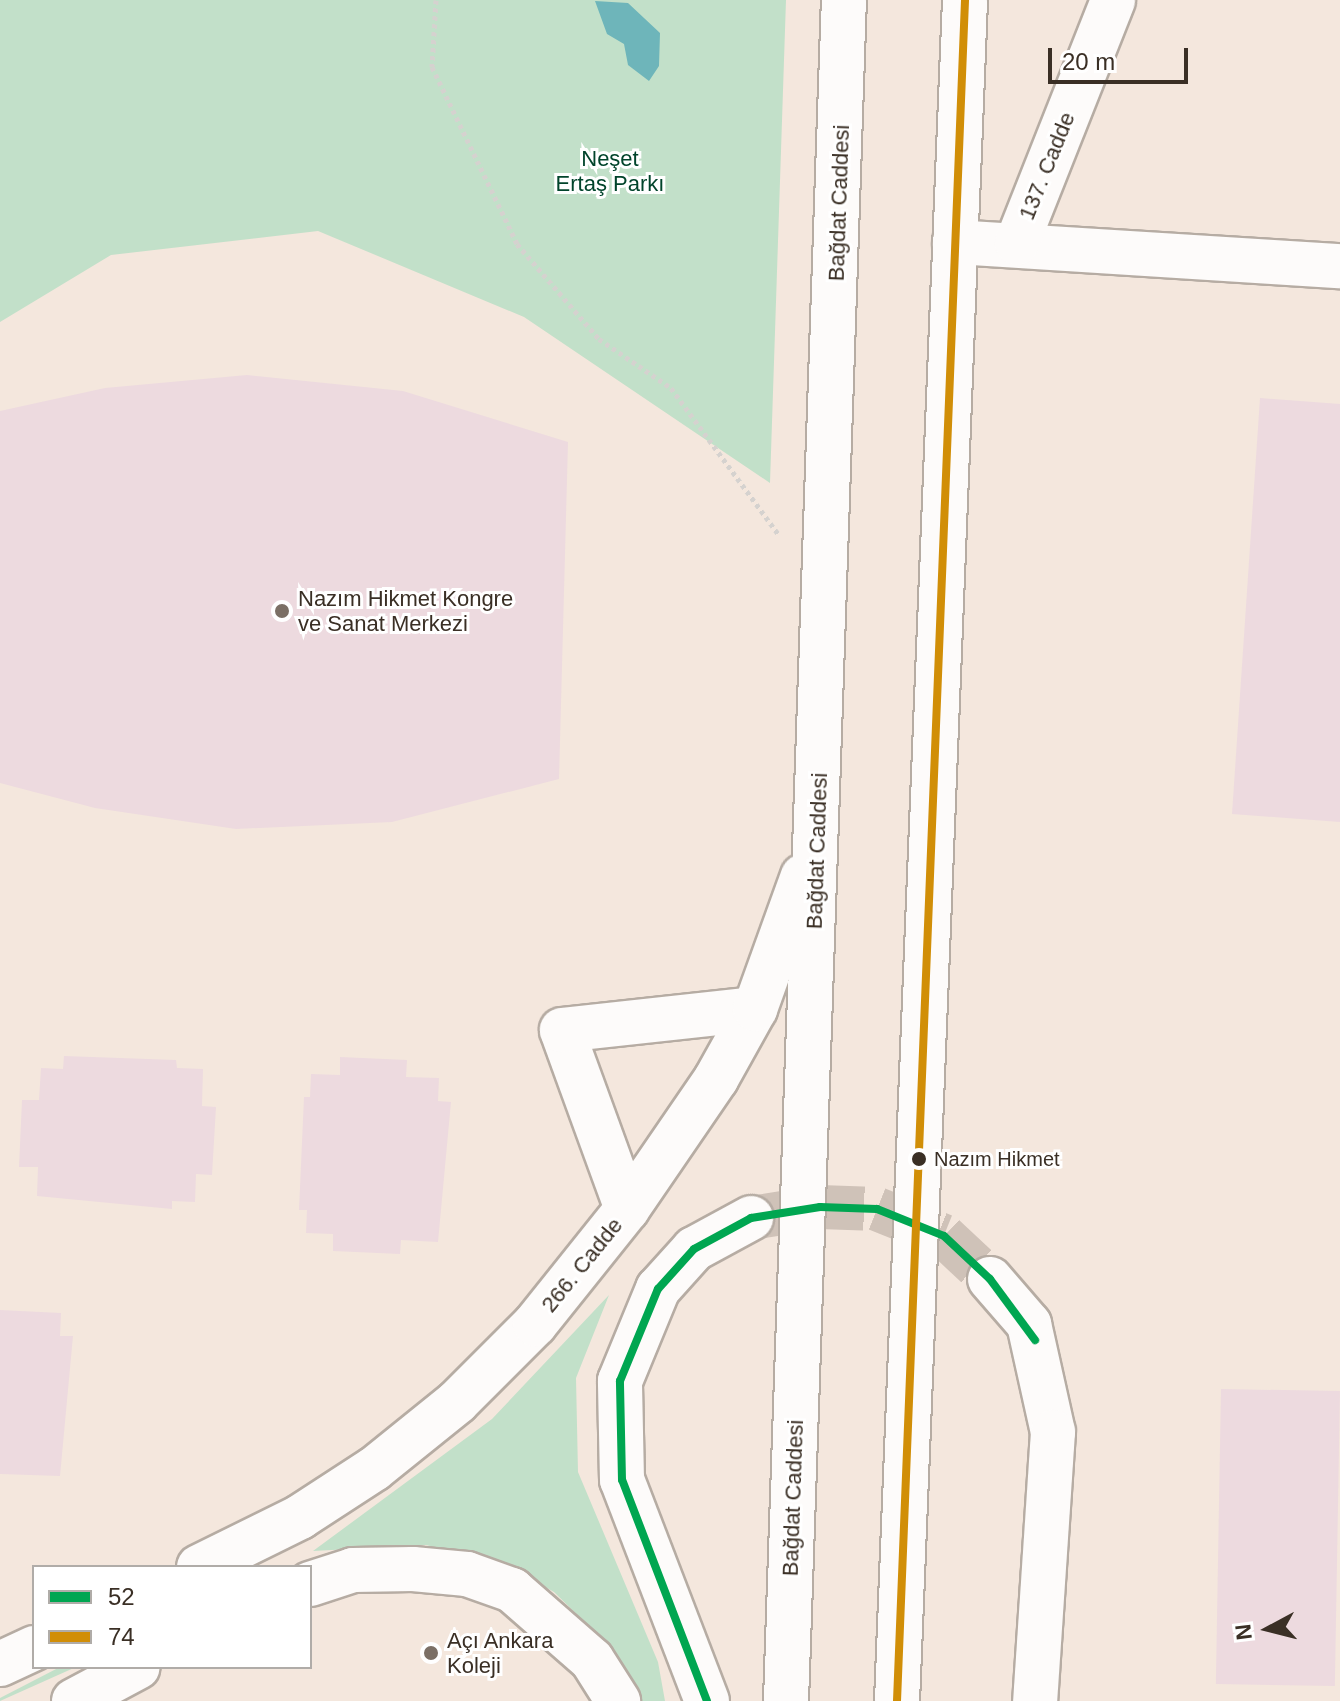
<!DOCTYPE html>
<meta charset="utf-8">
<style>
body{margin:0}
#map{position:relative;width:1340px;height:1701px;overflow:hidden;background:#f4e7dd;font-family:Helvetica,sans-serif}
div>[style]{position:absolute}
.green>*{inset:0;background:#c2e0c9}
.water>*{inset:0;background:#6eb5ba}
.building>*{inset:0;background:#eddadf;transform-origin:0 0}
.major-tunnel>*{height:44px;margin-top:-22px;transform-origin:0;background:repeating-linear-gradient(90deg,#cfc2b8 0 44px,transparent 0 66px)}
.path>*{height:5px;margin-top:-2.5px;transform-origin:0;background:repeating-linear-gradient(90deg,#d5d2cf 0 4px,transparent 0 8px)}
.roads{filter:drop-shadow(2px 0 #b6aca3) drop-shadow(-2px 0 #b6aca3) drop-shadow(0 2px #b6aca3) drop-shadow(0 -2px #b6aca3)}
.minor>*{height:44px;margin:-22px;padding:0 22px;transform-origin:22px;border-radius:22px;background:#fdfbfa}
.major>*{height:44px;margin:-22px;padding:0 22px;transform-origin:22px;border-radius:22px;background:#fdfbfa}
.bus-1>*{height:8px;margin:-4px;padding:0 4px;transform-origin:4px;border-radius:4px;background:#00a651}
.bus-2>*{height:8px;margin:-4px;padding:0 4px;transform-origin:4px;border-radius:4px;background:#d18e07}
.dots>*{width:22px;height:22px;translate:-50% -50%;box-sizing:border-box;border:4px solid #fff;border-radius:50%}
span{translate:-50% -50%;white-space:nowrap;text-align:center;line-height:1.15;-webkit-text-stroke:6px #fff;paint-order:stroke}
.bus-label{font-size:20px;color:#3a2f25}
.left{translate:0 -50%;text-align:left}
.park-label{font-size:22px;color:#01442b}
.street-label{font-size:22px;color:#3a2f25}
.poi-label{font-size:22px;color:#3a2f25}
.legend{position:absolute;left:32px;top:1565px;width:280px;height:104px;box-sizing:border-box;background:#fff;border:2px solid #b0aca8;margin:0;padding:10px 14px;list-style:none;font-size:24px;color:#3a2f25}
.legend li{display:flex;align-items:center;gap:16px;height:40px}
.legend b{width:40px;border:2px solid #b0aca8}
.north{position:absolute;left:1228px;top:1589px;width:80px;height:80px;-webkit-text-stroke:6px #fff;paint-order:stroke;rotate:263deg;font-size:22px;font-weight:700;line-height:32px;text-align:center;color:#3a2f25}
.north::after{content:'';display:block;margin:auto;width:28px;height:36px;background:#3a2f25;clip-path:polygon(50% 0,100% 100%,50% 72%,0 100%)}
.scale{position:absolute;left:1048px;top:48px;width:140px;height:36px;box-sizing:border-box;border:4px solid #3a2f25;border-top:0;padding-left:10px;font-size:24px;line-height:28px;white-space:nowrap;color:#3a2f25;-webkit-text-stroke:6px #fff;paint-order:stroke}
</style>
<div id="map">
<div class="green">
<div style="clip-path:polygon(0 0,786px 0,770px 483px,524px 317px,318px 231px,111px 255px,0 322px)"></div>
<div style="clip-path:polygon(609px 1295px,576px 1378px,578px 1472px,658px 1662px,665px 1701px,641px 1701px,598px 1635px,554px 1592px,509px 1566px,426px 1545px,313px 1551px,492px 1419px)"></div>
<div style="clip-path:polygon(60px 1667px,76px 1667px,0 1701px,0 1698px)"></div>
</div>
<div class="water">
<div style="clip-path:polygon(595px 1px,628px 3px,660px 33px,659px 66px,649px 81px,628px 65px,624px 44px,607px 34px)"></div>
</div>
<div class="building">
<div style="clip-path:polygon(247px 375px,403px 391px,568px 442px,559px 779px,392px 822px,236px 829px,95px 808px,0 783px,0 411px,105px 388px)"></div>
<div style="clip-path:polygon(1260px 398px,1340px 404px,1340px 822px,1232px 814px)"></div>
<div style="clip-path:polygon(64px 1056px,176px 1060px,177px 1068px,203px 1069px,202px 1106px,216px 1107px,212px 1175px,196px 1174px,195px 1202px,172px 1201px,172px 1209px,37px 1196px,38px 1167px,19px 1167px,22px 1100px,39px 1100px,41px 1068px,63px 1069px)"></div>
<div style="clip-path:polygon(340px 1057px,407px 1060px,406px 1077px,439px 1078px,438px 1101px,451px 1102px,438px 1242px,401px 1240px,400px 1254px,333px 1251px,333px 1234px,306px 1233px,307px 1210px,299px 1210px,304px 1097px,310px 1097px,311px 1074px,340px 1075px)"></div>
<div style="clip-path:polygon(0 1310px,61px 1313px,60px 1336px,73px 1336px,60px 1476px,0 1474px)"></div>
<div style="left:1221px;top:1389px;width:119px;height:295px;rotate:1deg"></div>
</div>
<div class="major-tunnel">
<div style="left:751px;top:1218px;width:70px;rotate:-9.1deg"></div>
<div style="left:820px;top:1207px;width:57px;rotate:2deg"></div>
<div style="left:877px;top:1209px;width:72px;rotate:21.9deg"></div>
<div style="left:944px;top:1236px;width:63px;rotate:43.1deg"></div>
</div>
<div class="path">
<div style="left:436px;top:0;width:67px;rotate:93.4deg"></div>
<div style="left:432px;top:67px;width:196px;rotate:64.3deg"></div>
<div style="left:517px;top:244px;width:125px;rotate:49.2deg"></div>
<div style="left:599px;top:339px;width:87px;rotate:34.2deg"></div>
<div style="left:671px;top:388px;width:182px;rotate:53.7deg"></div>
</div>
<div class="roads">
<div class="minor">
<div style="left:955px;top:242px;width:386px;rotate:3.6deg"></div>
<div style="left:1017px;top:243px;width:261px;rotate:-68.4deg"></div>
<div style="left:627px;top:1209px;width:190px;rotate:-110deg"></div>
<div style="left:562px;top:1030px;width:194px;rotate:-6.2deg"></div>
</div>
<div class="major">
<div style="left:990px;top:1279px;width:60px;rotate:49.1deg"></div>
<div style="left:1029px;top:1324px;width:111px;rotate:77.5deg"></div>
<div style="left:1053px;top:1432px;width:270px;rotate:93.8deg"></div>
<div style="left:199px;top:1567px;width:113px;rotate:-26.3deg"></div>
<div style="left:300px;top:1517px;width:88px;rotate:-33deg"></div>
<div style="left:374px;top:1469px;width:107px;rotate:-38.9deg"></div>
<div style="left:457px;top:1402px;width:110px;rotate:-45deg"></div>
<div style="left:535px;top:1324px;width:147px;rotate:-51.3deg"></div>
<div style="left:627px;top:1209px;width:158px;rotate:-55.6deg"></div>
<div style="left:716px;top:1079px;width:80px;rotate:-60.9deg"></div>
<div style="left:755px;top:1009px;width:141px;rotate:-70.2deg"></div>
<div style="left:310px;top:1584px;width:45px;rotate:-18deg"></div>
<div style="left:353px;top:1570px;width:60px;rotate:-1deg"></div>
<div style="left:413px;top:1569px;width:54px;rotate:5.3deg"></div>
<div style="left:467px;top:1574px;width:48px;rotate:19.6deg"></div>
<div style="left:512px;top:1590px;width:106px;rotate:41.2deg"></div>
<div style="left:592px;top:1660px;width:49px;rotate:57.6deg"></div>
<div style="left:0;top:1664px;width:38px;rotate:-25deg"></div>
<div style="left:74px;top:1701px;width:72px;rotate:-28deg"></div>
<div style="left:707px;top:1701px;width:237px;rotate:-111deg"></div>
<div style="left:622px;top:1480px;width:99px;rotate:-91.2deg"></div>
<div style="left:620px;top:1381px;width:100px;rotate:-67.6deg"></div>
<div style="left:658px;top:1289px;width:54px;rotate:-48deg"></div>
<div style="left:694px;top:1249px;width:65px;rotate:-28.5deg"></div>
<div style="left:786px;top:1701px;width:1702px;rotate:-88.05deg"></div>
<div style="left:897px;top:1701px;width:1702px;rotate:-87.71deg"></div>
</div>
</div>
<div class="bus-1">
<div style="left:707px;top:1701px;width:237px;rotate:-111deg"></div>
<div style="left:622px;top:1480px;width:99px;rotate:-91.2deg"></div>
<div style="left:620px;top:1381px;width:100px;rotate:-67.6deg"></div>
<div style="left:658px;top:1289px;width:54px;rotate:-48deg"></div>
<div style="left:694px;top:1249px;width:65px;rotate:-28.5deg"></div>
<div style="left:751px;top:1218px;width:70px;rotate:-9.1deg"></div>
<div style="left:820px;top:1207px;width:57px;rotate:2deg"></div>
<div style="left:877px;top:1209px;width:72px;rotate:21.9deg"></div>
<div style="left:944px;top:1236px;width:63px;rotate:43.1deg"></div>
<div style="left:990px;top:1279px;width:76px;rotate:53.6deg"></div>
</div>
<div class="bus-2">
<div style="left:897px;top:1701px;width:1702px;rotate:-87.71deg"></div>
</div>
<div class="dots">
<div style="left:282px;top:611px;background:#7b6f65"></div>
<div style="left:919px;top:1159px;background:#3a2f25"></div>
<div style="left:431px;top:1653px;background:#7b6f65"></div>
</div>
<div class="bus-label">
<span class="left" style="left:934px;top:1159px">Nazım Hikmet</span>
</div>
<div class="park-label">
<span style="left:610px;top:171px">Neşet<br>Ertaş Parkı</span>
</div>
<div class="street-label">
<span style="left:1047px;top:166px;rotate:-68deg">137. Cadde</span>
<span style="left:839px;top:203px;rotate:-88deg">Bağdat Caddesi</span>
<span style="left:817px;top:851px;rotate:-88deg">Bağdat Caddesi</span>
<span style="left:582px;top:1265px;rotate:-51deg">266. Cadde</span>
<span style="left:793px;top:1498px;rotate:-88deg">Bağdat Caddesi</span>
</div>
<div class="poi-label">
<span class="left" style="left:298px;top:611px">Nazım Hikmet Kongre<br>ve Sanat Merkezi</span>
<span class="left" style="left:447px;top:1653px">Açı Ankara<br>Koleji</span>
</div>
<ul class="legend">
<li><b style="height:10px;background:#00a651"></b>52</li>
<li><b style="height:10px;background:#d18e07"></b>74</li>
</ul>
<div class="north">N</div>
<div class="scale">20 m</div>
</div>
